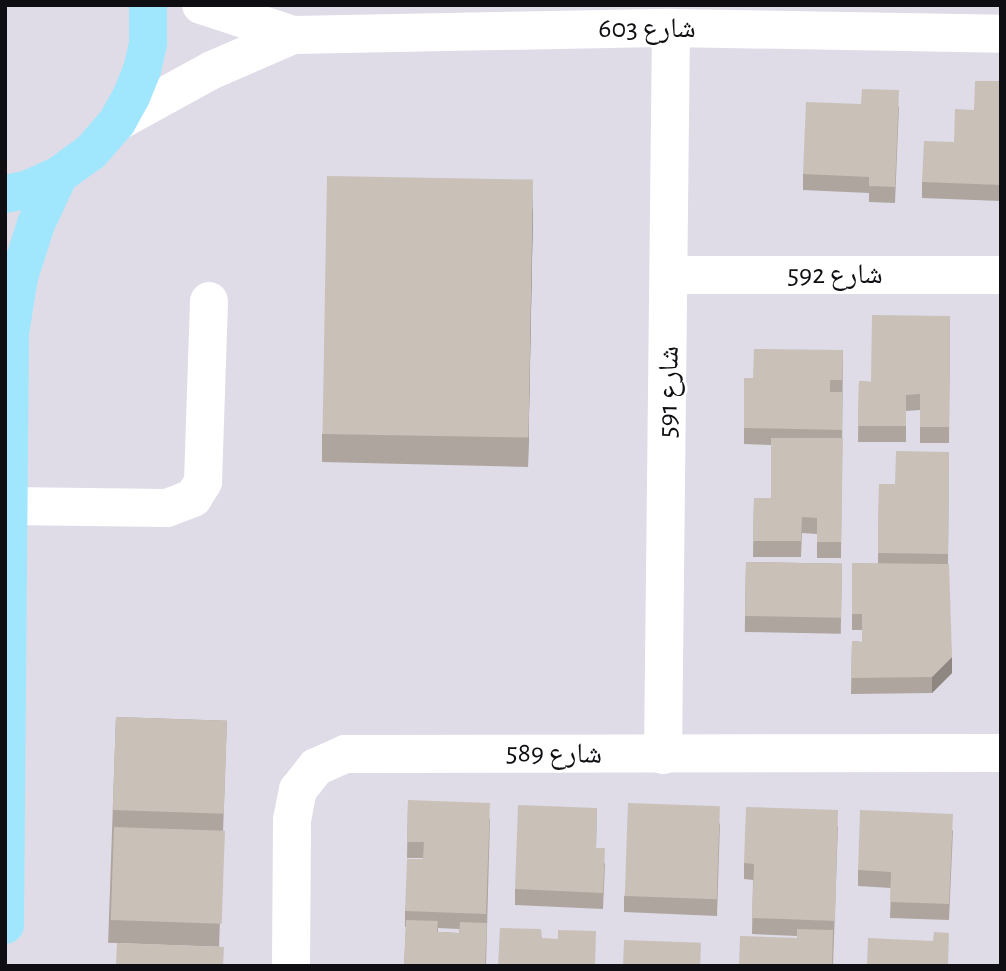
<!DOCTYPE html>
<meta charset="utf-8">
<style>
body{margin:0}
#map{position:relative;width:1006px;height:971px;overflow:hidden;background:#dfdce8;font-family:"Alegreya Sans","Noto Naskh Arabic",sans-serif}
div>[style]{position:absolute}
.minor>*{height:38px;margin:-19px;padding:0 19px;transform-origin:19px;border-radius:19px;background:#fff}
.major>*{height:38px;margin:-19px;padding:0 19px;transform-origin:19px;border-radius:19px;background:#a0e7fe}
.wall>*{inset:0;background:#ada59e;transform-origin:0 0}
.shaded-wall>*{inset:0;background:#8d8681}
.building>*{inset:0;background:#c9c0b8;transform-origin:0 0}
span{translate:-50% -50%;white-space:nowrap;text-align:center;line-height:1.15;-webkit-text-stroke:5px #fff;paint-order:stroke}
.street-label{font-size:28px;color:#0f0e12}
.frame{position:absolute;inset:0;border:7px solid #0f0e12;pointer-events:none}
</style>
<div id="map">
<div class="minor">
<div style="left:201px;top:5px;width:97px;rotate:18.1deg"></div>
<div style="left:293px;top:35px;width:378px;rotate:-1.1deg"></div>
<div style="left:671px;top:28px;width:330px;rotate:1deg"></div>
<div style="left:117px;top:122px;width:108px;rotate:-28.7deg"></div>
<div style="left:212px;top:70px;width:88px;rotate:-23.4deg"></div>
<div style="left:670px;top:275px;width:331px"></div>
<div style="left:8px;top:506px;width:159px;rotate:0.7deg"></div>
<div style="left:167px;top:508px;width:28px;rotate:-21deg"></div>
<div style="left:193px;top:498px;width:19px;rotate:-58deg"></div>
<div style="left:203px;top:482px;width:181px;rotate:-88.1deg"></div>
<div style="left:663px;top:755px;width:727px;rotate:-89.37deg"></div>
<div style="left:291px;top:966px;width:146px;rotate:-89.6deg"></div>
<div style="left:292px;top:820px;width:31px;rotate:-79deg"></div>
<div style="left:298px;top:790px;width:29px;rotate:-52deg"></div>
<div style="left:316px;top:767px;width:32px;rotate:-24deg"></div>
<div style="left:345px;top:754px;width:656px;rotate:-0.09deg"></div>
</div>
<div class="major">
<div style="left:5px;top:194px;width:21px;rotate:-11deg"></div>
<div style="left:26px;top:190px;width:36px;rotate:-24deg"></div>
<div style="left:59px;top:175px;width:39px;rotate:-36deg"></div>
<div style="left:91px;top:152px;width:40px;rotate:-49deg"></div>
<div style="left:117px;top:122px;width:29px;rotate:-61deg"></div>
<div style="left:131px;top:97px;width:29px;rotate:-68deg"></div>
<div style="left:142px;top:70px;width:28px;rotate:-77deg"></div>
<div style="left:148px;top:43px;width:38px;rotate:-90deg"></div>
<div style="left:5px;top:925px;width:592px;rotate:-89.52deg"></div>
<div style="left:10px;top:333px;width:57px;rotate:-80.9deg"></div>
<div style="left:19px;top:277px;width:56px;rotate:-72.2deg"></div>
<div style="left:36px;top:224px;width:54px;rotate:-64.9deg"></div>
</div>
<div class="wall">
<div style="clip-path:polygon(1001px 81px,1001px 201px,922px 198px,922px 182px,954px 142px,974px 110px)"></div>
<div style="clip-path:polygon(899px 106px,895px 203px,869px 202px,869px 193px,803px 190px,803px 174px)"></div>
<div style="clip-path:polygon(533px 209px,528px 467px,322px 462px,322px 434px)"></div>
<div style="clip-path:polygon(950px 316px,949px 443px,920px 443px,920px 410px,906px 411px,906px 442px,858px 442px,859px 381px,871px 382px)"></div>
<div style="clip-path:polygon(843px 350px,841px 558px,817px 558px,817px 534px,802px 533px,801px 557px,753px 557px,754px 498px,771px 498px,771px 445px,744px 444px,744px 378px,753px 378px)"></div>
<div style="clip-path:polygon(949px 452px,948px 564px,952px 673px,932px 693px,851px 694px,852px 641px,862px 642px,862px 630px,852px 630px,852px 563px,878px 564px,879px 484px,895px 484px)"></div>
<div style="left:746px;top:562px;width:96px;height:70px;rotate:1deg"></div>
<div style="left:116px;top:717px;width:111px;height:226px;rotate:2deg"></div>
<div style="clip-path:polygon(evenodd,408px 800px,490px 819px,486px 966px,404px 966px,406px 927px,405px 927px,405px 911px,423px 858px,407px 858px,408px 800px,438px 928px,459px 929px,459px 933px,438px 932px,438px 928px)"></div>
<div style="clip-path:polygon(597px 808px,596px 848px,605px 864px,603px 909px,515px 905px,515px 889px)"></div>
<div style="clip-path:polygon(720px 823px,717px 916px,624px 912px,624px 896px)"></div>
<div style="clip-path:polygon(838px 826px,833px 966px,739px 966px,797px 938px,797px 936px,752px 934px,753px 880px,744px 879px,744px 863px)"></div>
<div style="clip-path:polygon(953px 830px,949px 920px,890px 918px,891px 888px,858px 886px,858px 870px)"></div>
</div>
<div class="shaded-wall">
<div style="clip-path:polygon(533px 181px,533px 209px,528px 467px,528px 438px)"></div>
<div style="clip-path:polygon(952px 657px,952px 673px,932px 693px,932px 677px)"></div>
</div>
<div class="building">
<div style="clip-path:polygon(975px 81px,1001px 81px,1001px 185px,922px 182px,924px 141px,954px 142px,955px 109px,974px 110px)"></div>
<div style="clip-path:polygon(862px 89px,899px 90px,895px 187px,869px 186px,869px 177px,803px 174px,806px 102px,861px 104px)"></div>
<div style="left:327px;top:176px;width:206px;height:258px;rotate:1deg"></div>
<div style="clip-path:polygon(872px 315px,950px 316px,949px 427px,920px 427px,920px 394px,906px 395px,906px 426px,858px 426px,859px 381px,871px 382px)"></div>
<div style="clip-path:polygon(754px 349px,843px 350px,842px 380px,830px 380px,830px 392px,842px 392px,842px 430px,744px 428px,744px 378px,753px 378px)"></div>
<div style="clip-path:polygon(771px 438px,843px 438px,841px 542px,817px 542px,817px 518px,802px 517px,801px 541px,753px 541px,754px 498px,771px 498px)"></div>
<div style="clip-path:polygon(896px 451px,949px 452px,948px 554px,878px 553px,879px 484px,895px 484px)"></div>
<div style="left:746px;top:562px;width:96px;height:54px;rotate:1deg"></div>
<div style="clip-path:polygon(852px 563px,949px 564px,952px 657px,932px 677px,851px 678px,852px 641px,862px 642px,862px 614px,852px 614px)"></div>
<div style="left:116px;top:717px;width:111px;height:93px;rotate:2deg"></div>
<div style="clip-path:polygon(408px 800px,490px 803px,486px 914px,405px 911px,407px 859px,423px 859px,424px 842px,407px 842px)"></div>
<div style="left:628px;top:803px;width:92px;height:93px;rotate:2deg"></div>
<div style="clip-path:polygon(518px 805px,597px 808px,596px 848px,605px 848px,603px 893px,515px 889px)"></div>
<div style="clip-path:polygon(746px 807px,838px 810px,835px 921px,752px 918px,754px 864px,744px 863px)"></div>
<div style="clip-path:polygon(860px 810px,953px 814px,949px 904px,890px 902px,891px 872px,858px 870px)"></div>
<div style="left:114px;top:827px;width:111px;height:93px;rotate:2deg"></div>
<div style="clip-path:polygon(406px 920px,438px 921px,437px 932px,459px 933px,460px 922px,487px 923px,485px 966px,404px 966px)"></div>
<div style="clip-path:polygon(500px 928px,541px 929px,542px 938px,558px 939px,558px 930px,596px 931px,595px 966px,498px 966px)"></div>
<div style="clip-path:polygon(797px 929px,833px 930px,832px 966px,739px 966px,740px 936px,797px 938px)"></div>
<div style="clip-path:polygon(934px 932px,949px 933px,948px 966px,867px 966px,868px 938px,933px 941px)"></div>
<div style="left:624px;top:940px;width:77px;height:26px;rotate:2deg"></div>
<div style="clip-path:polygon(117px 943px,224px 947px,223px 966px,116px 966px)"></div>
</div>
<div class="street-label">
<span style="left:647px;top:29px">شارع 603</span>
<span style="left:835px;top:275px">شارع 592</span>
<span style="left:669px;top:392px;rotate:-89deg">شارع 591</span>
<span style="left:554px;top:754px;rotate:1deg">شارع 589</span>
</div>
<div class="frame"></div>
</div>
